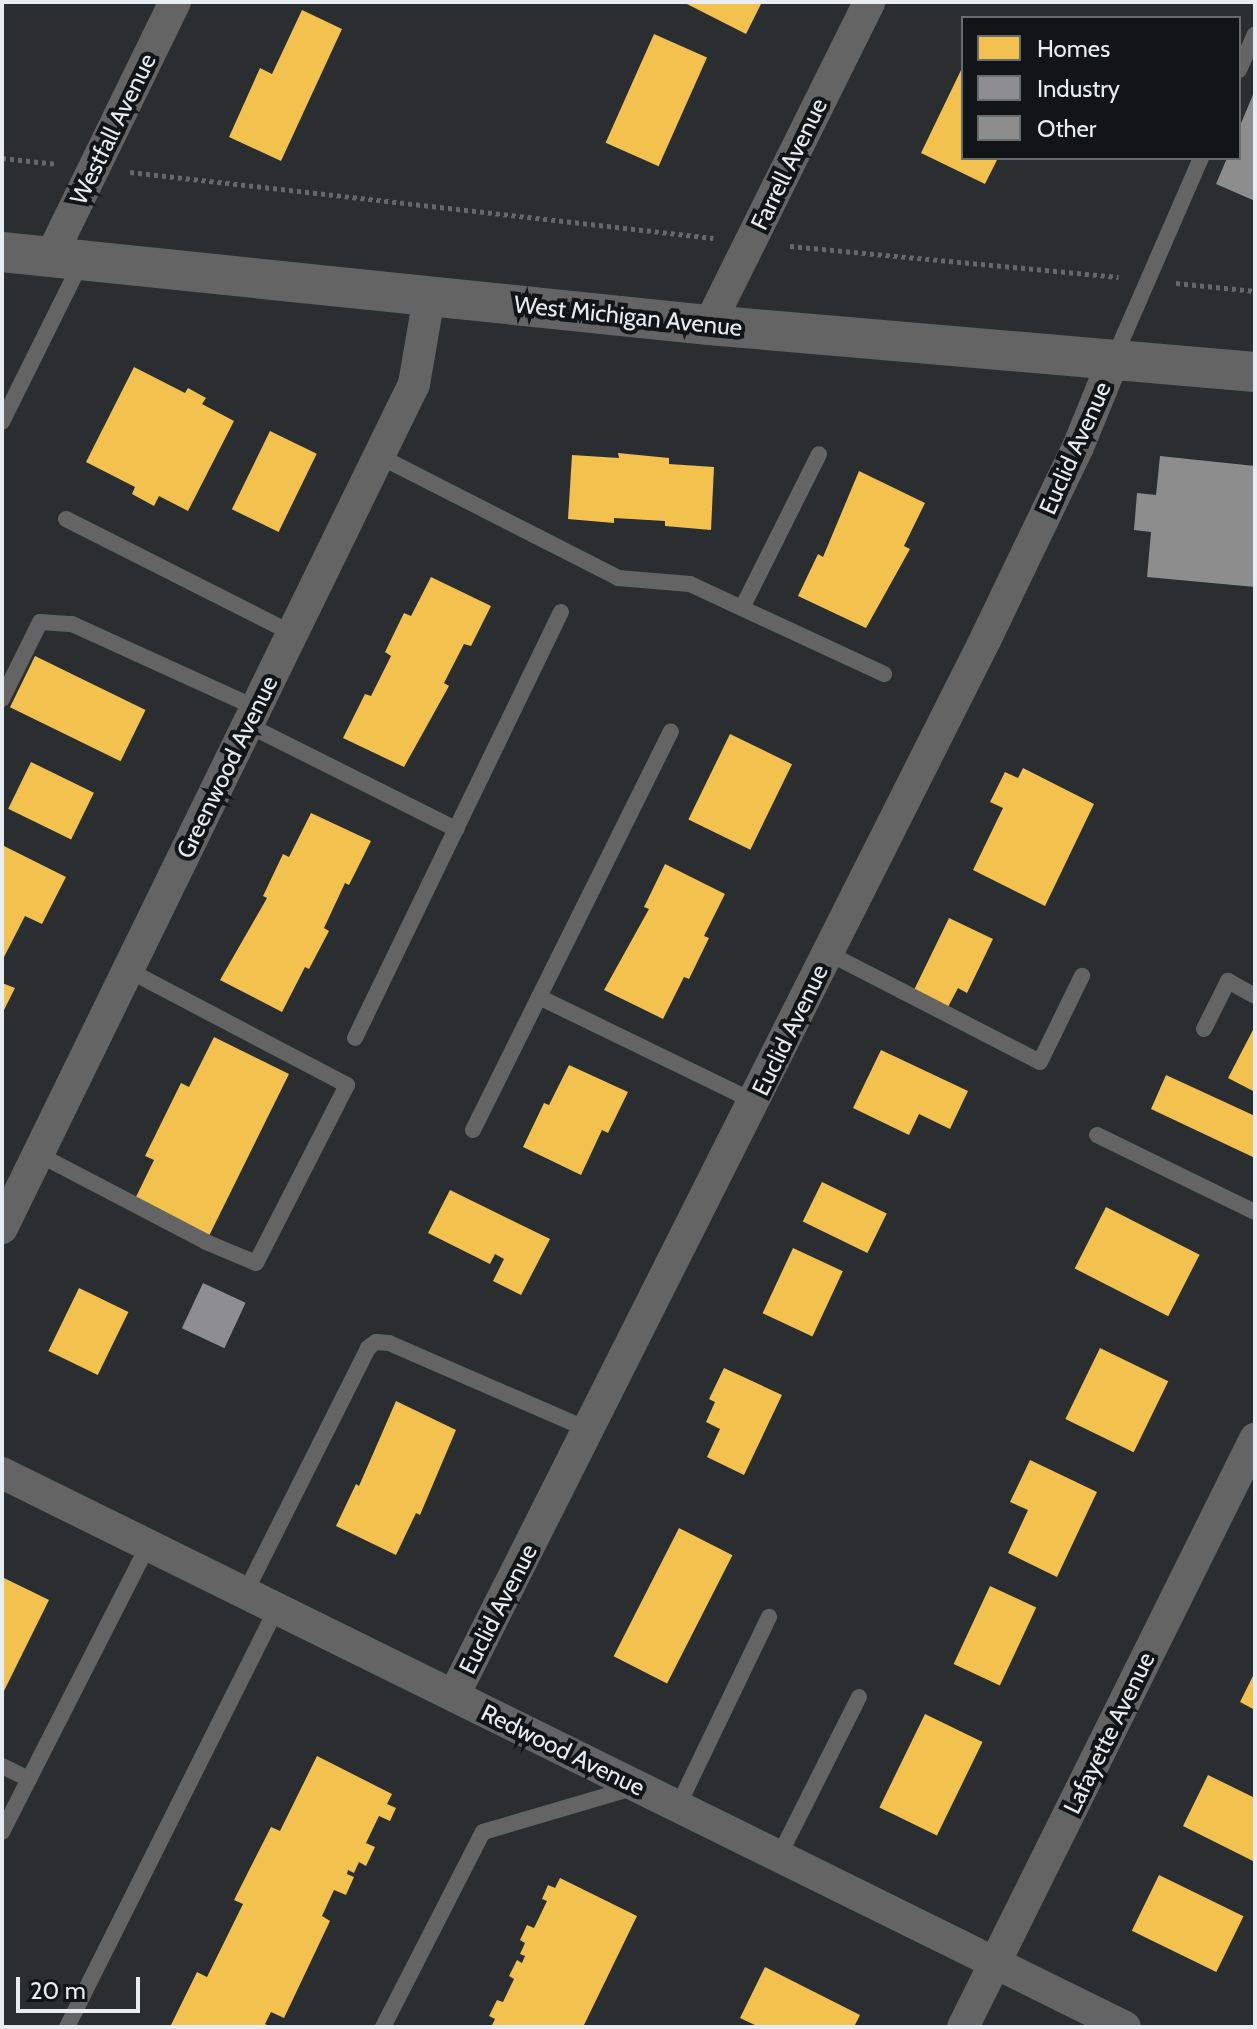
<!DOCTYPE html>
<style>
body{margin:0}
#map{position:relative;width:1257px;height:2029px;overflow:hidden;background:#2a2e31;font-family:Cabin,sans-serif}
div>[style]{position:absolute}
.homes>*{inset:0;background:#f2c14e;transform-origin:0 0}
.industry>*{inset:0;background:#8d8d92;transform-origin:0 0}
.building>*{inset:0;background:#8e8d8e}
.path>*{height:5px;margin-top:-2.5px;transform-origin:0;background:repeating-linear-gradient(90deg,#666768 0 4px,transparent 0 8px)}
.service>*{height:16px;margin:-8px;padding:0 8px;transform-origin:8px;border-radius:8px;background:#656465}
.minor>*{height:32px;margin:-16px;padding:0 16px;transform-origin:16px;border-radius:16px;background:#656465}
.tertiary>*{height:40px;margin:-20px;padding:0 20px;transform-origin:20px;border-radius:20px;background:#656465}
span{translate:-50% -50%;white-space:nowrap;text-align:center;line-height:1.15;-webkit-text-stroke:8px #121518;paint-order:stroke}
.street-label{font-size:24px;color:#e8edf1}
.frame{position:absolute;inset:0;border:4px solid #e8edf1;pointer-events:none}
.legend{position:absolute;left:961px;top:16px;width:280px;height:144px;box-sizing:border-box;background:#121518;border:2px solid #686b6f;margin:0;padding:10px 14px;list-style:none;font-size:24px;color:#e8edf1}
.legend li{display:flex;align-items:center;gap:16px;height:40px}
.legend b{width:40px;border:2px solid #686b6f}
.scale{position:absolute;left:16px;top:1977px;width:124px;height:36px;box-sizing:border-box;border:4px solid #e8edf1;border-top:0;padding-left:10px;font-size:24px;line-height:28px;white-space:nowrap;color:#e8edf1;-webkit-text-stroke:6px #121518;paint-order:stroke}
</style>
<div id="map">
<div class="homes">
<div style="clip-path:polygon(683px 2px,762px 2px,746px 34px)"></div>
<div style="clip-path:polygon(302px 10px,342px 29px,281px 161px,229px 137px,260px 68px,272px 74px)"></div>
<div style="left:654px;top:34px;width:58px;height:119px;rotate:24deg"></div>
<div style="clip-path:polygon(963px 66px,963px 158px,998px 158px,985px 184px,921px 153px)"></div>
<div style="clip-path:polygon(134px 367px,185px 393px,188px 388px,206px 398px,202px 404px,234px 421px,188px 511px,159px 496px,154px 506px,132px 494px,135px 487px,86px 462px)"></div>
<div style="left:270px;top:431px;width:52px;height:87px;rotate:26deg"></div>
<div style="clip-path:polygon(618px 453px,669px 458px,669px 464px,714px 467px,711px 530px,665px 526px,665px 521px,614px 518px,614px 523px,568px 519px,572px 455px,619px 458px)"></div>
<div style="clip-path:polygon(859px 471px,925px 503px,904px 546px,910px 549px,866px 628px,798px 596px,818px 554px,823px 557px)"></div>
<div style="clip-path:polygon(431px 577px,491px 606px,471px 646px,464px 644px,444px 683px,449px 686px,404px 767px,343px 738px,365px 694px,371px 696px,391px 656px,385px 652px,404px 613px,411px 616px)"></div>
<div style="left:35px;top:656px;width:123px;height:57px;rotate:26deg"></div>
<div style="left:730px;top:734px;width:69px;height:95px;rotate:26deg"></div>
<div style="left:31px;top:762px;width:70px;height:52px;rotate:26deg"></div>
<div style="clip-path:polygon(1023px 768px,1094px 804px,1045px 906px,973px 870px,1003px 808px,990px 802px,1005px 772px,1018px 778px)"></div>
<div style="clip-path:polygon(311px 813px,371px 841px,349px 885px,345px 883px,324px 928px,329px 931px,309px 969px,305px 967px,282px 1012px,220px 980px,267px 898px,263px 896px,283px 854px,289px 857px)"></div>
<div style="clip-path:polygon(2px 845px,66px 877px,42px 924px,25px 916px,2px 961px)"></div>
<div style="clip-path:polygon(665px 864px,725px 894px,704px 936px,709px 938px,689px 979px,684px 977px,663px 1019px,604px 990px,649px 909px,644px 907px)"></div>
<div style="clip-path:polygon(949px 918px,993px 939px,967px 993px,958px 988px,948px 1007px,914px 990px)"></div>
<div style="clip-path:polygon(2px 983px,15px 988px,2px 1014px)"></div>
<div style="clip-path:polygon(1255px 1026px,1255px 1092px,1228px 1078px)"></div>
<div style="clip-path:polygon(214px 1037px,289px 1074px,207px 1240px,133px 1203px,154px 1160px,145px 1156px,181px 1083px,189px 1087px)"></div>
<div style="clip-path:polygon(881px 1050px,968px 1091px,950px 1129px,919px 1114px,909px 1135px,853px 1108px)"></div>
<div style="clip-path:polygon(569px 1065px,628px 1092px,608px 1133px,602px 1130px,581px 1175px,523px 1147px,544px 1103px,549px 1105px)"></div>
<div style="clip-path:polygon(1166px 1075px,1255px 1116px,1255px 1158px,1151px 1109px)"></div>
<div style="left:822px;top:1182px;width:72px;height:44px;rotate:26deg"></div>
<div style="clip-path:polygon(450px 1190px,550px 1239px,521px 1295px,493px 1281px,504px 1259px,495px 1254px,490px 1264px,428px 1233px)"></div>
<div style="left:1106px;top:1207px;width:105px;height:69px;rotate:27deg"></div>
<div style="left:793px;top:1248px;width:55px;height:72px;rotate:25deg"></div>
<div style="left:79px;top:1288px;width:55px;height:70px;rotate:26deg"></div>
<div style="left:1100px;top:1348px;width:76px;height:79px;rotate:26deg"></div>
<div style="clip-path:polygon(724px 1368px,782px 1395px,744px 1475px,707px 1457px,720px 1429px,706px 1422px,715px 1402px,709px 1399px)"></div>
<div style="clip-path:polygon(396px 1401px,456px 1430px,420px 1515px,416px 1513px,396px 1555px,336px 1526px,356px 1484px,359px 1486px)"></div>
<div style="clip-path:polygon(1030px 1460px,1097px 1492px,1057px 1577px,1008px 1553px,1028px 1510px,1010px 1502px)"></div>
<div style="left:679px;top:1528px;width:60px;height:144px;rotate:27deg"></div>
<div style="clip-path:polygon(2px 1577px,49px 1600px,2px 1695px)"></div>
<div style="left:990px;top:1586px;width:51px;height:86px;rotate:25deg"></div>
<div style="clip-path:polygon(1255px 1672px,1255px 1710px,1240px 1702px)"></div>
<div style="left:925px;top:1714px;width:64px;height:104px;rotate:26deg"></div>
<div style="clip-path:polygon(317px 1756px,392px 1794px,387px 1804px,396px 1808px,390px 1821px,379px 1816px,366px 1843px,375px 1847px,366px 1866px,359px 1862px,354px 1873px,348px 1870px,347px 1874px,354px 1877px,346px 1895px,334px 1890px,322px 1916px,330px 1921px,284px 2018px,271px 2012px,265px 2024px,271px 2027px,170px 2027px,197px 1972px,207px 1977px,243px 1904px,234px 1900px,271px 1827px,280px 1831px)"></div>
<div style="clip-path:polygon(1208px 1775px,1255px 1798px,1255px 1862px,1183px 1826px)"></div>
<div style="left:1159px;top:1875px;width:94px;height:62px;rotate:26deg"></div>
<div style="clip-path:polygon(560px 1878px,637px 1916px,583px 2027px,491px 2027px,495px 2019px,489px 2016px,497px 2000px,503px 2002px,514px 1979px,509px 1976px,517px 1960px,522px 1963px,525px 1956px,520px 1954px,525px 1943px,520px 1940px,527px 1925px,534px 1928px,547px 1901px,542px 1899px,548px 1885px,555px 1888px)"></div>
<div style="clip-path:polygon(765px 1967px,860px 2015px,854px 2027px,759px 2027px,740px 2018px)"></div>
</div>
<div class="industry">
<div style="left:203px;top:1283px;width:47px;height:50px;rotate:25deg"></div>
</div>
<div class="building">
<div style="clip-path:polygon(1255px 90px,1255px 201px,1216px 184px,1227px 158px,1239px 158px,1239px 128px)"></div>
<div style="clip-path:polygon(1160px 456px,1255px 466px,1255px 587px,1147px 577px,1151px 532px,1134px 530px,1137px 493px,1156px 495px)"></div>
</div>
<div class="path">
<div style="left:2px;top:158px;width:55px;rotate:6.2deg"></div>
<div style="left:130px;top:172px;width:587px;rotate:6.46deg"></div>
<div style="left:790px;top:246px;width:330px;rotate:5.4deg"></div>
<div style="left:1176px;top:283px;width:79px;rotate:5.8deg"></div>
</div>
<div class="service">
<div style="left:1239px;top:70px;width:39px;rotate:-66deg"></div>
<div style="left:1114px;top:358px;width:218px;rotate:-66.5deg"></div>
<div style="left:2px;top:422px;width:180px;rotate:-63.6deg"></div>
<div style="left:379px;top:456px;width:268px;rotate:27deg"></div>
<div style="left:618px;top:578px;width:72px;rotate:4.8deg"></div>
<div style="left:690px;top:584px;width:214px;rotate:24.9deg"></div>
<div style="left:66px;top:519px;width:253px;rotate:26.8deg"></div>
<div style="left:742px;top:608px;width:172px;rotate:-63.4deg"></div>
<div style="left:2px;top:699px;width:86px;rotate:-63.7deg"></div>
<div style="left:40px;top:622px;width:32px;rotate:4deg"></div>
<div style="left:72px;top:624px;width:202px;rotate:24.5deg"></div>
<div style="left:248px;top:725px;width:233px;rotate:26.6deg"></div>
<div style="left:456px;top:829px;width:232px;rotate:115.8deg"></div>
<div style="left:456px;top:829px;width:241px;rotate:-64.2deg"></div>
<div style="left:828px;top:953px;width:238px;rotate:27.2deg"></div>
<div style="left:1040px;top:1062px;width:96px;rotate:-64deg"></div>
<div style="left:539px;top:997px;width:240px;rotate:25.9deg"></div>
<div style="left:1204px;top:1029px;width:54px;rotate:-63.4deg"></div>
<div style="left:1228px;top:981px;width:31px;rotate:29deg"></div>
<div style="left:473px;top:1130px;width:445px;rotate:-63.6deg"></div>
<div style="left:1097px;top:1135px;width:176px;rotate:26deg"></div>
<div style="left:38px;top:1154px;width:190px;rotate:27.6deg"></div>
<div style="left:206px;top:1242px;width:54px;rotate:22.8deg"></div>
<div style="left:256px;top:1263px;width:200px;rotate:-62.9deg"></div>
<div style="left:347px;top:1085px;width:247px;rotate:-152.3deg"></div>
<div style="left:245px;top:1593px;width:274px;rotate:-63.3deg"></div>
<div style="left:368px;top:1348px;width:10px;rotate:-37deg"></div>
<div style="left:376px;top:1342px;width:13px;rotate:4deg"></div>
<div style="left:389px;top:1343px;width:218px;rotate:23.5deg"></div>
<div style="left:2px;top:1766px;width:30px;rotate:26deg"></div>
<div style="left:678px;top:1806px;width:210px;rotate:-64.3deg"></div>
<div style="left:2px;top:1832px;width:322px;rotate:-63deg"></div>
<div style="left:779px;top:1856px;width:178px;rotate:-63.3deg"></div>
<div style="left:67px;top:2027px;width:469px;rotate:-63.4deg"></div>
<div style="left:383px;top:2027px;width:219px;rotate:-62.9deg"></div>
<div style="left:483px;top:1832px;width:159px;rotate:-16.4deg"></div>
</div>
<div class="minor">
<div style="left:51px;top:256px;width:283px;rotate:-64deg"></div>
<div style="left:709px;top:325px;width:360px;rotate:-63.6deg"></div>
<div style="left:2px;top:1228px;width:939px;rotate:-63.98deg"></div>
<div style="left:414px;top:384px;width:88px;rotate:-80.2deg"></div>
<div style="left:2px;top:1473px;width:1252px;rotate:26.26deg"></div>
<div style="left:454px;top:1695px;width:1183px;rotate:-63.28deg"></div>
<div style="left:986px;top:638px;width:212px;rotate:-64.3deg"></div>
<div style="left:1078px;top:447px;width:95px;rotate:-67.8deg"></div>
<div style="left:963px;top:2027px;width:657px;rotate:-63.59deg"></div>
</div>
<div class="tertiary">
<div style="left:2px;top:252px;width:711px;rotate:5.9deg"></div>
<div style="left:709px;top:325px;width:548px;rotate:4.92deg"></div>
</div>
<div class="street-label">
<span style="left:113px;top:129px;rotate:-64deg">Westfall Avenue</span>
<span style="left:789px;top:164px;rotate:-64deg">Farrell Avenue</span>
<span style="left:628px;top:316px;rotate:6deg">West Michigan Avenue</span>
<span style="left:1075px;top:448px;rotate:-66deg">Euclid Avenue</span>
<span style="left:227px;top:767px;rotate:-64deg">Greenwood Avenue</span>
<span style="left:790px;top:1030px;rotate:-64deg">Euclid Avenue</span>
<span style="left:498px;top:1609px;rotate:-63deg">Euclid Avenue</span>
<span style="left:1109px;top:1733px;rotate:-64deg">Lafayette Avenue</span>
<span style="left:563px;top:1750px;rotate:26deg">Redwood Avenue</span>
</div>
<div class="frame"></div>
<ul class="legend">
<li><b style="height:22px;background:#f2c14e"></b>Homes</li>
<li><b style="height:22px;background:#8d8d92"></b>Industry</li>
<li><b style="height:22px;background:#8e8d8e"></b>Other</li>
</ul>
<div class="scale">20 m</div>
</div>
